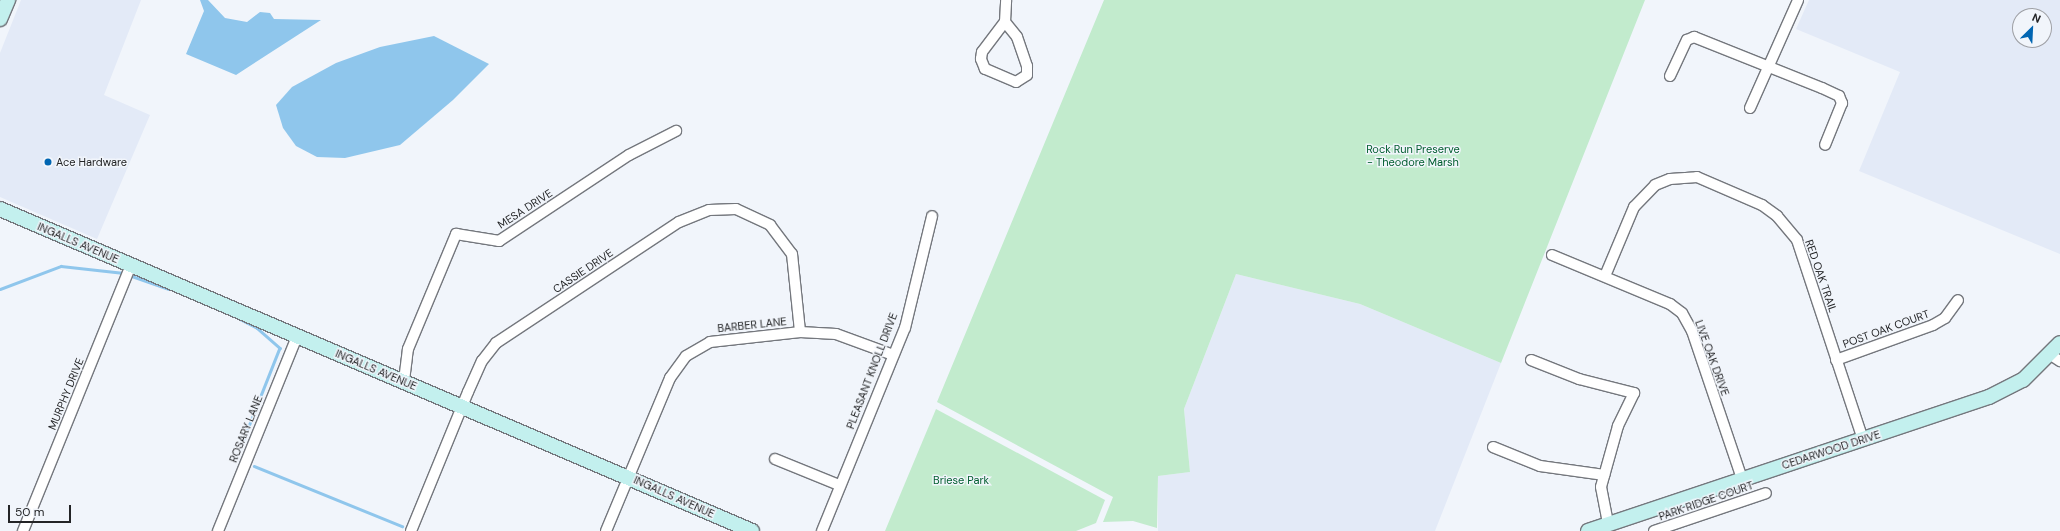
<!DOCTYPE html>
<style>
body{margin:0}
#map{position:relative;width:2060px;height:531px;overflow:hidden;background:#f1f5fb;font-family:"DM Sans",sans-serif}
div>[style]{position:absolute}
.built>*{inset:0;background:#e3eaf7}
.green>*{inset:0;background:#c2ebcd}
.water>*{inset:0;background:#8fc6ec}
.stream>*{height:2.5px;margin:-1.25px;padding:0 1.25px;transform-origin:1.25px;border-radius:1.25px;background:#8fc6ec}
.roads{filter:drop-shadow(1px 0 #74777d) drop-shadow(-1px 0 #74777d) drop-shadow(0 1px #74777d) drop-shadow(0 -1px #74777d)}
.street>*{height:10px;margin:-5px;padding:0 5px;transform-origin:5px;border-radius:5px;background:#fff}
.secondary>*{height:14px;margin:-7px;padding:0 7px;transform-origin:7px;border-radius:7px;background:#c3f0ee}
.dots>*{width:11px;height:11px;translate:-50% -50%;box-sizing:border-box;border:2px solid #f1f5fb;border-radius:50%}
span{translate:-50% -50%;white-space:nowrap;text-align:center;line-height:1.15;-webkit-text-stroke:3px #f1f5fb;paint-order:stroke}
.park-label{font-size:11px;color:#005d2f}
.poi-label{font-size:11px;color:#232426}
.left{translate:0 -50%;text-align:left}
.street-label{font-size:11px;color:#232426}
.north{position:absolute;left:2012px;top:8px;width:40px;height:40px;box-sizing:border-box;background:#f1f5fb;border:1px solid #9fa1a6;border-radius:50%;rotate:24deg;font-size:11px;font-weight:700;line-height:16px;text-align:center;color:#232426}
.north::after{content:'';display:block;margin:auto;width:14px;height:18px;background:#0065b2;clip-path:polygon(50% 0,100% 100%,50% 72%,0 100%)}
.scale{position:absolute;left:8px;top:505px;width:63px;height:18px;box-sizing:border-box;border:2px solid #232426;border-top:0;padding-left:5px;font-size:12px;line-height:14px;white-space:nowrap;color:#232426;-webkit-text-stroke:3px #f1f5fb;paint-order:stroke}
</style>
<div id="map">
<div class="built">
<div style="clip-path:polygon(21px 0,141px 0,104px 95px,150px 115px,97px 239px,0 197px,0 53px)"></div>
<div style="clip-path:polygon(evenodd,1809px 0,2060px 0,2060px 254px,1859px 171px,1900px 72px,1796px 29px,1809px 0,2020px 16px,2044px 16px,2044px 40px,2020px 40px,2020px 16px)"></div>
<div style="clip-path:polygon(1236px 274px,1360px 304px,1501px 363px,1435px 531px,1158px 531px,1158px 476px,1190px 472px,1184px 409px)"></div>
</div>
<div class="green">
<div style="clip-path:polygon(1104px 0,1645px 0,1501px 363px,1360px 304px,1236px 274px,1184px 409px,1190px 472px,1158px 476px,1157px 528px,1133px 521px,1103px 522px,1113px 497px,937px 402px)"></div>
<div style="clip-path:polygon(936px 409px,1105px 500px,1096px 523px,1076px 531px,885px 531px)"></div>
</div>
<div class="water">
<div style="clip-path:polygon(200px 0,208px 0,225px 18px,247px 22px,260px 12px,270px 13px,274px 19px,321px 20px,236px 75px,186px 54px,204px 11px)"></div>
<div style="clip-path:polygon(434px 36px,489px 64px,453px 100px,400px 145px,345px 158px,317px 157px,296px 146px,283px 128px,276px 105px,292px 87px,336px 63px,380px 47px)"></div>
</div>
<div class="stream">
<div style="left:129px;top:275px;width:42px;rotate:19.3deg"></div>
<div style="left:0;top:289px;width:65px;rotate:-20.7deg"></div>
<div style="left:61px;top:266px;width:63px;rotate:6.3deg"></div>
<div style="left:240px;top:319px;width:18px;rotate:27deg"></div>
<div style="left:256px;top:327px;width:32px;rotate:41deg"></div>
<div style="left:280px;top:348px;width:109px;rotate:111.6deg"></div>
<div style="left:254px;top:466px;width:160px;rotate:22.1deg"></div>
</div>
<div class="roads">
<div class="street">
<div style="left:1005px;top:22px;width:19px;rotate:51deg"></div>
<div style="left:1017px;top:37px;width:31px;rotate:71deg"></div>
<div style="left:1027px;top:66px;width:9px;rotate:90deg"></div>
<div style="left:1027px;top:75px;width:13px;rotate:148deg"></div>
<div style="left:1016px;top:82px;width:34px;rotate:-157deg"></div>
<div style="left:985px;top:69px;width:11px;rotate:-112deg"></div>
<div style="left:981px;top:59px;width:7px;rotate:-82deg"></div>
<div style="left:982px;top:52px;width:38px;rotate:-53deg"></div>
<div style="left:1005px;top:22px;width:22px;rotate:-87deg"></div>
<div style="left:1670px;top:76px;width:40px;rotate:-65deg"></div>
<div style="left:1687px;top:40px;width:8px;rotate:-23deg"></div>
<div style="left:1694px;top:37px;width:138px;rotate:21.7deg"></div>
<div style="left:1822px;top:88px;width:19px;rotate:25deg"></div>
<div style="left:1839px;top:96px;width:8px;rotate:67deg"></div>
<div style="left:1842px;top:103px;width:45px;rotate:112deg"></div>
<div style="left:1750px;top:108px;width:118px;rotate:-66deg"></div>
<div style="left:1552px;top:255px;width:128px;rotate:22.6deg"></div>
<div style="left:1670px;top:304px;width:15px;rotate:37deg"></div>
<div style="left:1682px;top:313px;width:21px;rotate:61deg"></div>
<div style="left:1692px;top:331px;width:156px;rotate:71.3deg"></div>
<div style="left:1605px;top:276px;width:75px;rotate:-67.2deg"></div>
<div style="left:1634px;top:207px;width:30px;rotate:-46deg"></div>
<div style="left:1655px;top:185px;width:16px;rotate:-22deg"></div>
<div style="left:1670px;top:179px;width:27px;rotate:-4deg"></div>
<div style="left:1697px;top:177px;width:71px;rotate:23.3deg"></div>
<div style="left:1762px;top:205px;width:19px;rotate:36deg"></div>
<div style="left:1777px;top:216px;width:31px;rotate:50deg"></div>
<div style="left:1797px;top:240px;width:210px;rotate:71.7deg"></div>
<div style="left:2051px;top:355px;width:11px;rotate:34deg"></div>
<div style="left:1531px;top:360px;width:52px;rotate:21.6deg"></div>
<div style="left:1579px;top:379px;width:57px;rotate:14.3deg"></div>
<div style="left:1634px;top:393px;width:37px;rotate:116deg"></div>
<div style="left:1618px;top:426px;width:63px;rotate:105.6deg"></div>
<div style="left:1601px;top:487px;width:38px;rotate:79deg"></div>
<div style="left:1836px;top:360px;width:103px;rotate:-19.8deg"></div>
<div style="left:1933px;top:325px;width:14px;rotate:-30deg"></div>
<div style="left:1945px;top:318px;width:22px;rotate:-54deg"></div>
<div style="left:404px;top:381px;width:32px;rotate:-83deg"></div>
<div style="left:408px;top:349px;width:125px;rotate:-67.3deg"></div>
<div style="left:456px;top:234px;width:44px;rotate:9.2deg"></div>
<div style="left:499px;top:241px;width:156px;rotate:-33.5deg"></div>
<div style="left:629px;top:155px;width:53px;rotate:-27.1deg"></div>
<div style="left:1493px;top:447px;width:51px;rotate:22deg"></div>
<div style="left:1540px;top:466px;width:65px;rotate:8deg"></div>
<div style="left:775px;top:459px;width:69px;rotate:22.1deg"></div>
<div style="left:23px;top:531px;width:287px;rotate:-67.9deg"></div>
<div style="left:218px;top:531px;width:210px;rotate:-67.9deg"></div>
<div style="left:411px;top:531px;width:150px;rotate:-67.7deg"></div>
<div style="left:468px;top:392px;width:34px;rotate:-66deg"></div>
<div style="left:482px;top:361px;width:23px;rotate:-52deg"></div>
<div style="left:496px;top:343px;width:219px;rotate:-33.5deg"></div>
<div style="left:679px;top:222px;width:32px;rotate:-22deg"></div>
<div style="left:709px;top:210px;width:27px;rotate:-2deg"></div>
<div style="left:736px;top:209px;width:38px;rotate:25deg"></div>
<div style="left:770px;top:225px;width:36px;rotate:53deg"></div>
<div style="left:792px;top:254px;width:78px;rotate:84.1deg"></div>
<div style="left:606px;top:531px;width:166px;rotate:-67.3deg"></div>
<div style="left:670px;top:378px;width:27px;rotate:-54deg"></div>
<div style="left:686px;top:356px;width:28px;rotate:-30deg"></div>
<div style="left:710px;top:342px;width:91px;rotate:-6.3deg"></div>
<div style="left:800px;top:332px;width:36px;rotate:3deg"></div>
<div style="left:836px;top:334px;width:61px;rotate:20.2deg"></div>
<div style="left:822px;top:531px;width:219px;rotate:-67.8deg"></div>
<div style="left:905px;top:328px;width:115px;rotate:-76.4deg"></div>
<div style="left:1654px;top:531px;width:118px;rotate:-18.7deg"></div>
</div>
<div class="secondary">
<div style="left:0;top:19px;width:21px;rotate:-67deg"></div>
<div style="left:0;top:209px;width:818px;rotate:23.18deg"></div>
<div style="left:1588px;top:531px;width:423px;rotate:-18.5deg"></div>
<div style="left:1989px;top:397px;width:38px;rotate:-27deg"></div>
<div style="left:2023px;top:380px;width:52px;rotate:-45deg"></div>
</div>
</div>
<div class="dots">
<div style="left:48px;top:162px;background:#0065b2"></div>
</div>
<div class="park-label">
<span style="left:1413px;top:156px">Rock Run Preserve<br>- Theodore Marsh</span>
<span style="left:961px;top:480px">Briese Park</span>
</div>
<div class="poi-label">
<span class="left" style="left:56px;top:162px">Ace Hardware</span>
</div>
<div class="street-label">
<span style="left:525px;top:209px;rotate:-33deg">MESA DRIVE</span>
<span style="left:78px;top:243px;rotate:23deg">INGALLS AVENUE</span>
<span style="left:583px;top:271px;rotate:-34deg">CASSIE DRIVE</span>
<span style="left:1821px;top:276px;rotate:71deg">RED OAK TRAIL</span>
<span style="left:752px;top:325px;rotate:-6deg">BARBER LANE</span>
<span style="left:1886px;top:329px;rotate:-20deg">POST OAK COURT</span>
<span style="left:1712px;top:358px;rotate:70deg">LIVE OAK DRIVE</span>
<span style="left:376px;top:370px;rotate:23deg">INGALLS AVENUE</span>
<span style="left:872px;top:371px;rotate:-69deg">PLEASANT KNOLL DRIVE</span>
<span style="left:66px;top:394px;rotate:-68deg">MURPHY DRIVE</span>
<span style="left:246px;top:429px;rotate:-68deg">ROSARY LANE</span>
<span style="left:1831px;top:450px;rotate:-18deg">CEDARWOOD DRIVE</span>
<span style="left:674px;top:497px;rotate:24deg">INGALLS AVENUE</span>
<span style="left:1706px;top:501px;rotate:-19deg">PARK RIDGE COURT</span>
</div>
<div class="north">N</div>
<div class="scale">50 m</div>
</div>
